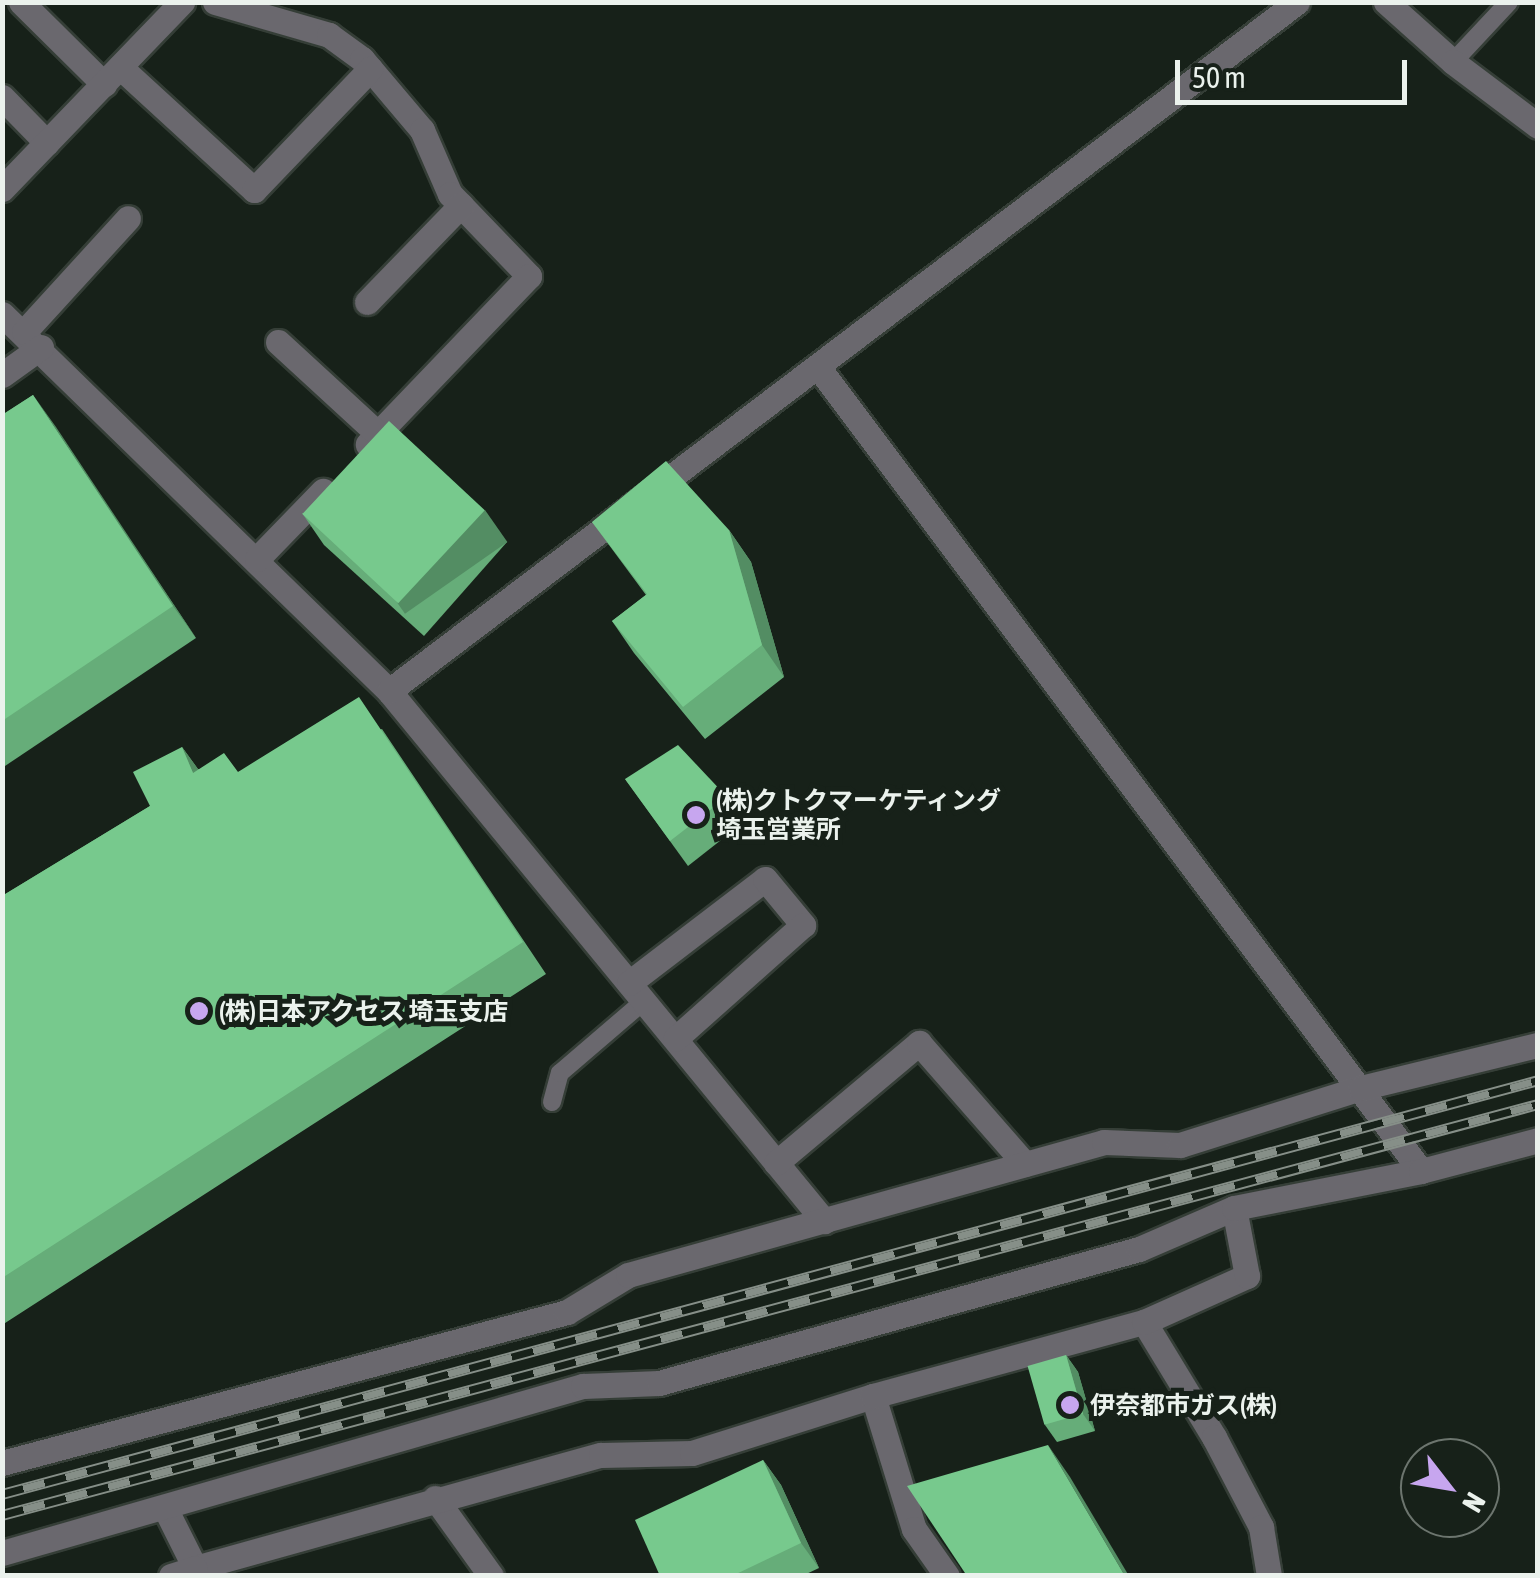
<!DOCTYPE html>
<meta charset="utf-8">
<style>
body{margin:0}
#map{position:relative;width:1540px;height:1578px;overflow:hidden;background:#172119;font-family:"Asap Condensed","Noto Sans JP",sans-serif}
div>[style]{position:absolute}
.roads{filter:drop-shadow(2px 0 #353e37) drop-shadow(-2px 0 #353e37) drop-shadow(0 2px #353e37) drop-shadow(0 -2px #353e37)}
.service>*{height:18px;margin:-9px;padding:0 9px;transform-origin:9px;border-radius:9px;background:#6a686e}
.minor>*{height:25px;margin:-12.5px;padding:0 12.5px;transform-origin:12.5px;border-radius:12.5px;background:#6a686e}
.rail>*{height:11px;margin-top:-5.5px;transform-origin:0;background:repeating-linear-gradient(90deg,#172119 0 22px,#868f88 0 44px);box-sizing:border-box;border-block:2px solid #868f88}
.wall>*{inset:0;background:#66ad79}
.shaded-wall>*{inset:0;background:#538d63;transform-origin:0 0}
.building>*{inset:0;background:#77c98d;transform-origin:0 0}
.dots>*{width:28px;height:28px;translate:-50% -50%;box-sizing:border-box;border:5px solid #172119;border-radius:50%}
span{translate:-50% -50%;white-space:nowrap;text-align:center;line-height:1.15;-webkit-text-stroke:10px #172119;paint-order:stroke}
.poi-label{font-size:25px;color:#ebf2ed;font-weight:700}
.left{translate:0 -50%;text-align:left}
.frame{position:absolute;inset:0;border:5px solid #ebf2ed;pointer-events:none}
.north{position:absolute;left:1400px;top:1438px;width:100px;height:100px;box-sizing:border-box;background:#172119;border:2px solid #6c756e;border-radius:50%;rotate:121deg;font-size:28px;font-weight:700;line-height:40px;text-align:center;color:#ebf2ed}
.north::after{content:'';display:block;margin:auto;width:35px;height:45px;background:#c7a6ef;clip-path:polygon(50% 0,100% 100%,50% 72%,0 100%)}
.scale{position:absolute;left:1175px;top:60px;width:232px;height:45px;box-sizing:border-box;border:5px solid #ebf2ed;border-top:0;padding-left:12px;font-size:30px;line-height:35px;white-space:nowrap;color:#ebf2ed;-webkit-text-stroke:8px #172119;paint-order:stroke}
</style>
<div id="map">
<div class="roads">
<div class="service">
<div style="left:1453px;top:62px;width:82px;rotate:-47deg"></div>
<div style="left:552px;top:1102px;width:30px;rotate:-75deg"></div>
<div style="left:560px;top:1073px;width:111px;rotate:-40.6deg"></div>
</div>
<div class="minor">
<div style="left:21px;top:2px;width:117px;rotate:44.7deg"></div>
<div style="left:215px;top:2px;width:119px;rotate:16.1deg"></div>
<div style="left:329px;top:35px;width:41px;rotate:36deg"></div>
<div style="left:362px;top:59px;width:93px;rotate:49.8deg"></div>
<div style="left:422px;top:130px;width:70px;rotate:66.4deg"></div>
<div style="left:450px;top:194px;width:114px;rotate:46.1deg"></div>
<div style="left:529px;top:276px;width:233px;rotate:133.8deg"></div>
<div style="left:1386px;top:2px;width:90px;rotate:41.8deg"></div>
<div style="left:1453px;top:62px;width:106px;rotate:37deg"></div>
<div style="left:120px;top:67px;width:182px;rotate:42.5deg"></div>
<div style="left:254px;top:190px;width:168px;rotate:-46.2deg"></div>
<div style="left:2px;top:97px;width:64px;rotate:45.6deg"></div>
<div style="left:2px;top:189px;width:260px;rotate:-46.1deg"></div>
<div style="left:367px;top:302px;width:135px;rotate:-45.9deg"></div>
<div style="left:2px;top:314px;width:540px;rotate:44.25deg"></div>
<div style="left:389px;top:691px;width:686px;rotate:50.62deg"></div>
<div style="left:24px;top:332px;width:154px;rotate:-47.6deg"></div>
<div style="left:278px;top:342px;width:136px;rotate:42.6deg"></div>
<div style="left:818px;top:367px;width:1005px;rotate:53.13deg"></div>
<div style="left:2px;top:375px;width:48px;rotate:-35.7deg"></div>
<div style="left:257px;top:559px;width:95px;rotate:-45.9deg"></div>
<div style="left:389px;top:691px;width:1140px;rotate:-37.19deg"></div>
<div style="left:629px;top:983px;width:171px;rotate:-37.4deg"></div>
<div style="left:765px;top:879px;width:60px;rotate:50.4deg"></div>
<div style="left:803px;top:925px;width:171px;rotate:138.3deg"></div>
<div style="left:776px;top:1163px;width:187px;rotate:-40deg"></div>
<div style="left:919px;top:1043px;width:161px;rotate:48.8deg"></div>
<div style="left:1144px;top:1322px;width:135px;rotate:58.7deg"></div>
<div style="left:1214px;top:1437px;width:102px;rotate:62.4deg"></div>
<div style="left:1261px;top:1527px;width:50px;rotate:80.7deg"></div>
<div style="left:873px;top:1396px;width:139px;rotate:72.9deg"></div>
<div style="left:914px;top:1529px;width:57px;rotate:54.9deg"></div>
<div style="left:2px;top:1463px;width:585px;rotate:-14.96deg"></div>
<div style="left:567px;top:1312px;width:71px;rotate:-31.2deg"></div>
<div style="left:628px;top:1275px;width:494px;rotate:-15.6deg"></div>
<div style="left:1104px;top:1142px;width:76px;rotate:2.3deg"></div>
<div style="left:1180px;top:1145px;width:190px;rotate:-17.5deg"></div>
<div style="left:1361px;top:1088px;width:182px;rotate:-13.7deg"></div>
<div style="left:435px;top:1498px;width:96px;rotate:54.3deg"></div>
<div style="left:165px;top:1508px;width:67px;rotate:63.4deg"></div>
<div style="left:195px;top:1568px;width:421px;rotate:-15.6deg"></div>
<div style="left:601px;top:1455px;width:91px;rotate:-1.3deg"></div>
<div style="left:692px;top:1453px;width:190px;rotate:-17.5deg"></div>
<div style="left:873px;top:1396px;width:281px;rotate:-15.3deg"></div>
<div style="left:1144px;top:1322px;width:113px;rotate:-24.1deg"></div>
<div style="left:1247px;top:1276px;width:69px;rotate:-100.8deg"></div>
<div style="left:2px;top:1553px;width:605px;rotate:-16.04deg"></div>
<div style="left:583px;top:1386px;width:76px;rotate:-2.3deg"></div>
<div style="left:659px;top:1383px;width:498px;rotate:-15.6deg"></div>
<div style="left:1139px;top:1249px;width:103px;rotate:-23.3deg"></div>
<div style="left:1234px;top:1208px;width:191px;rotate:-11.2deg"></div>
<div style="left:1421px;top:1171px;width:121px;rotate:-14.8deg"></div>
<div style="left:171px;top:1576px;width:25px;rotate:-18deg"></div>
</div>
</div>
<div class="rail">
<div style="left:2px;top:1494px;width:1591px;rotate:-15.08deg"></div>
<div style="left:2px;top:1515px;width:1590px;rotate:-14.98deg"></div>
</div>
<div class="wall">
<div style="clip-path:polygon(33px 395px,196px 638px,2px 768px,2px 415px)"></div>
<div style="clip-path:polygon(302px 513px,507px 542px,424px 636px,324px 545px)"></div>
<div style="clip-path:polygon(592px 522px,729px 530px,751px 562px,784px 677px,705px 739px,634px 653px,612px 621px,646px 595px)"></div>
<div style="clip-path:polygon(382px 729px,546px 974px,2px 1325px,2px 896px,150px 806px,182px 747px,198px 769px,238px 772px)"></div>
<div style="clip-path:polygon(625px 779px,727px 797px,744px 822px,688px 866px)"></div>
<div style="clip-path:polygon(1066px 1355px,1078px 1372px,1095px 1431px,1057px 1442px,1045px 1425px)"></div>
<div style="clip-path:polygon(763px 1460px,781px 1485px,819px 1568px,802px 1576px,660px 1576px)"></div>
</div>
<div class="shaded-wall">
<div style="clip-path:polygon(33px 395px,56px 427px,196px 638px,173px 606px)"></div>
<div style="left:485px;top:510px;width:39px;height:125px;rotate:55deg"></div>
<div style="clip-path:polygon(729px 530px,751px 562px,784px 677px,762px 645px)"></div>
<div style="clip-path:polygon(182px 747px,205px 779px,193px 773px)"></div>
<div style="clip-path:polygon(1066px 1355px,1078px 1372px,1095px 1431px,1083px 1414px)"></div>
<div style="clip-path:polygon(1048px 1445px,1070px 1477px,1129px 1576px,1125px 1576px)"></div>
<div style="clip-path:polygon(763px 1460px,781px 1485px,819px 1568px,801px 1543px)"></div>
</div>
<div class="building">
<div style="clip-path:polygon(33px 395px,173px 606px,2px 721px,2px 415px)"></div>
<div style="left:389px;top:421px;width:131px;height:127px;rotate:43deg"></div>
<div style="clip-path:polygon(666px 461px,729px 530px,762px 645px,683px 707px,612px 621px,647px 594px,592px 522px)"></div>
<div style="clip-path:polygon(359px 697px,523px 942px,2px 1278px,2px 896px,150px 806px,133px 772px,182px 747px,193px 773px,224px 753px,238px 772px)"></div>
<div style="clip-path:polygon(678px 745px,727px 797px,670px 841px,625px 779px)"></div>
<div style="left:1066px;top:1355px;width:61px;height:40px;rotate:74deg"></div>
<div style="clip-path:polygon(1048px 1445px,1125px 1576px,967px 1576px,907px 1486px)"></div>
<div style="clip-path:polygon(763px 1460px,801px 1543px,732px 1576px,660px 1576px,635px 1520px)"></div>
</div>
<div class="dots">
<div style="left:696px;top:815px;background:#c7a6ef"></div>
<div style="left:199px;top:1011px;background:#c7a6ef"></div>
<div style="left:1070px;top:1405px;background:#c7a6ef"></div>
</div>
<div class="poi-label">
<span class="left" style="left:716px;top:815px">(株)クトクマーケティング<br>埼玉営業所</span>
<span class="left" style="left:219px;top:1011px">(株)日本アクセス 埼玉支店</span>
<span class="left" style="left:1090px;top:1405px">伊奈都市ガス(株)</span>
</div>
<div class="frame"></div>
<div class="north">N</div>
<div class="scale">50 m</div>
</div>
